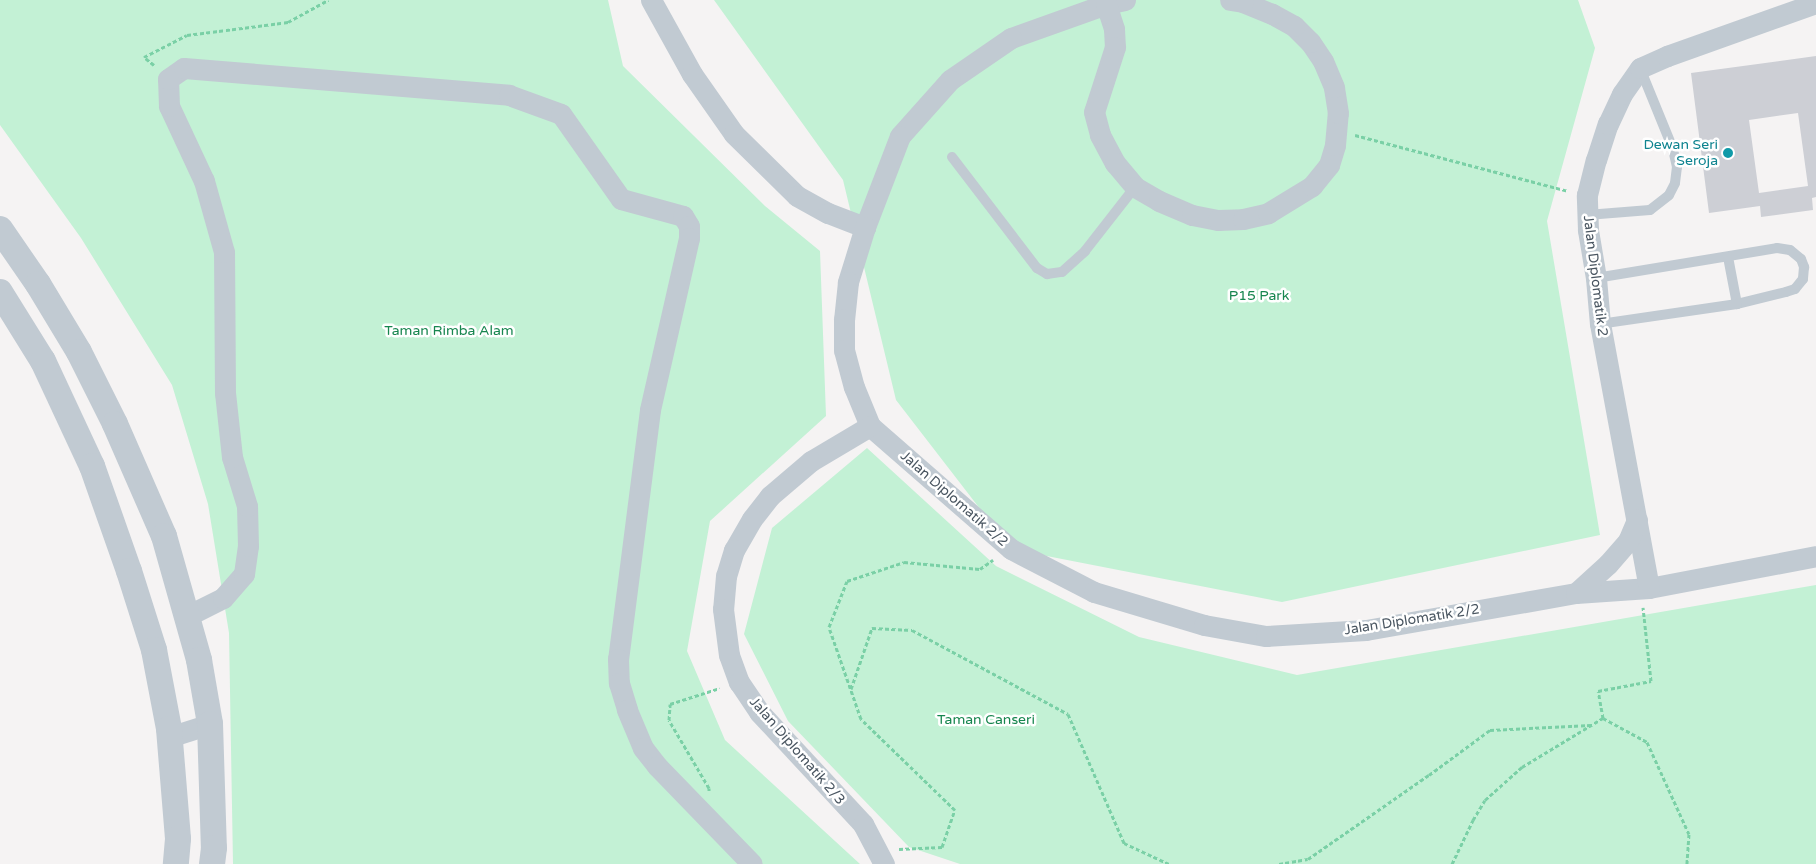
<!DOCTYPE html>
<style>
body{margin:0}
#map{position:relative;width:1816px;height:864px;overflow:hidden;background:#f5f3f3;font-family:"Varela Round",sans-serif}
div>[style]{position:absolute}
.green>*{inset:0;background:#c3f1d5}
.building>*{inset:0;background:#cdcfd5}
.path>*{height:3px;margin-top:-1.5px;transform-origin:0;background:repeating-linear-gradient(90deg,#7ad0a6 0 4px,transparent 0 6.5px)}
.service>*{height:10px;margin:-5px;padding:0 5px;transform-origin:5px;border-radius:5px;background:#c1cad2}
.minor>*{height:21px;margin:-10.5px;padding:0 10.5px;transform-origin:10.5px;border-radius:10.5px;background:#c1cad2}
.tertiary>*{height:26px;margin:-13px;padding:0 13px;transform-origin:13px;border-radius:13px;background:#c1cad2}
.dots>*{width:14px;height:14px;translate:-50% -50%;box-sizing:border-box;border:2px solid #fff;border-radius:50%}
span{translate:-50% -50%;white-space:nowrap;text-align:center;line-height:1.15;-webkit-text-stroke:5px #fff;paint-order:stroke}
.culture-label{font-size:14px;color:#0d838f}
.right{translate:-100% -50%;text-align:right}
.street-label{font-size:14px;color:#4a5661}
.park-label{font-size:14px;color:#17864f}
</style>
<div id="map">
<div class="green">
<div style="clip-path:polygon(0 0,608px 0,623px 66px,765px 206px,820px 251px,826px 416px,710px 521px,687px 651px,725px 740px,860px 864px,233px 864px,229px 633px,208px 504px,172px 385px,81px 238px,0 125px)"></div>
<div style="clip-path:polygon(714px 0,1578px 0,1595px 48px,1547px 221px,1600px 535px,1282px 602px,1011px 549px,896px 400px,843px 180px)"></div>
<div style="clip-path:polygon(867px 448px,996px 566px,1139px 637px,1297px 675px,1816px 585px,1816px 864px,960px 864px,909px 847px,788px 721px,744px 634px,772px 528px)"></div>
</div>
<div class="building">
<div style="clip-path:polygon(evenodd,1816px 56px,1816px 197px,1812px 198px,1813px 210px,1761px 217px,1760px 206px,1709px 213px,1691px 73px,1816px 56px,1798px 113px,1808px 186px,1759px 193px,1749px 120px,1798px 113px)"></div>
</div>
<div class="path">
<div style="left:154px;top:65px;width:13px;rotate:-141deg"></div>
<div style="left:144px;top:57px;width:48px;rotate:-27.1deg"></div>
<div style="left:187px;top:35px;width:102px;rotate:-7.3deg"></div>
<div style="left:288px;top:22px;width:46px;rotate:-28.8deg"></div>
<div style="left:1355px;top:135px;width:221px;rotate:14.7deg"></div>
<div style="left:851px;top:689px;width:65px;rotate:-71deg"></div>
<div style="left:872px;top:628px;width:40px;rotate:2.9deg"></div>
<div style="left:912px;top:630px;width:177px;rotate:28.3deg"></div>
<div style="left:1068px;top:714px;width:141px;rotate:66.5deg"></div>
<div style="left:1124px;top:843px;width:50px;rotate:25deg"></div>
<div style="left:1603px;top:718px;width:50px;rotate:28.6deg"></div>
<div style="left:1647px;top:742px;width:101px;rotate:65.5deg"></div>
<div style="left:1689px;top:834px;width:30px;rotate:94deg"></div>
<div style="left:709px;top:791px;width:3px;rotate:-90deg"></div>
<div style="left:709px;top:788px;width:79px;rotate:-120.5deg"></div>
<div style="left:669px;top:720px;width:16px;rotate:-86deg"></div>
<div style="left:670px;top:704px;width:52px;rotate:-17.7deg"></div>
<div style="left:899px;top:849px;width:43px;rotate:-2.7deg"></div>
<div style="left:942px;top:847px;width:39px;rotate:-71deg"></div>
<div style="left:955px;top:810px;width:131px;rotate:-135.9deg"></div>
<div style="left:861px;top:719px;width:97px;rotate:-109.2deg"></div>
<div style="left:829px;top:627px;width:49px;rotate:-68.6deg"></div>
<div style="left:847px;top:581px;width:60px;rotate:-18.4deg"></div>
<div style="left:904px;top:562px;width:76px;rotate:5.3deg"></div>
<div style="left:980px;top:569px;width:16px;rotate:-35deg"></div>
<div style="left:1279px;top:864px;width:29px;rotate:-10deg"></div>
<div style="left:1308px;top:859px;width:147px;rotate:-34.8deg"></div>
<div style="left:1429px;top:775px;width:76px;rotate:-36.4deg"></div>
<div style="left:1490px;top:730px;width:101px;rotate:-2.8deg"></div>
<div style="left:1452px;top:864px;width:49px;rotate:-64.5deg"></div>
<div style="left:1473px;top:820px;width:23px;rotate:-59deg"></div>
<div style="left:1485px;top:800px;width:50px;rotate:-41.7deg"></div>
<div style="left:1522px;top:767px;width:95px;rotate:-31.2deg"></div>
<div style="left:1603px;top:718px;width:27px;rotate:-100deg"></div>
<div style="left:1598px;top:691px;width:54px;rotate:-10.7deg"></div>
<div style="left:1651px;top:681px;width:74px;rotate:-96.2deg"></div>
</div>
<div class="service">
<div style="left:952px;top:157px;width:140px;rotate:52.6deg"></div>
<div style="left:1037px;top:268px;width:12px;rotate:31deg"></div>
<div style="left:1047px;top:274px;width:15px;rotate:-8deg"></div>
<div style="left:1062px;top:272px;width:31px;rotate:-42deg"></div>
<div style="left:1085px;top:251px;width:81px;rotate:-52deg"></div>
<div style="left:1587px;top:215px;width:63px;rotate:-4.5deg"></div>
<div style="left:1650px;top:210px;width:24px;rotate:-38deg"></div>
<div style="left:1669px;top:195px;width:13px;rotate:-63deg"></div>
<div style="left:1675px;top:183px;width:16px;rotate:-83deg"></div>
<div style="left:1677px;top:167px;width:18px;rotate:-103deg"></div>
<div style="left:1673px;top:149px;width:87px;rotate:-112.2deg"></div>
<div style="left:1728px;top:257px;width:48px;rotate:79.2deg"></div>
<div style="left:1596px;top:278px;width:183px;rotate:-9.4deg"></div>
<div style="left:1777px;top:248px;width:13px;rotate:9deg"></div>
<div style="left:1790px;top:250px;width:14px;rotate:39deg"></div>
<div style="left:1801px;top:259px;width:9px;rotate:69deg"></div>
<div style="left:1804px;top:267px;width:12px;rotate:95deg"></div>
<div style="left:1803px;top:279px;width:13px;rotate:129deg"></div>
<div style="left:1795px;top:289px;width:9px;rotate:162deg"></div>
<div style="left:1786px;top:292px;width:50px;rotate:166.2deg"></div>
<div style="left:1737px;top:304px;width:138px;rotate:171.7deg"></div>
</div>
<div class="minor">
<div style="left:651px;top:0;width:85px;rotate:61deg"></div>
<div style="left:692px;top:74px;width:73px;rotate:55deg"></div>
<div style="left:734px;top:134px;width:88px;rotate:44.5deg"></div>
<div style="left:797px;top:196px;width:35px;rotate:29deg"></div>
<div style="left:828px;top:213px;width:40px;rotate:21deg"></div>
<div style="left:1125px;top:0;width:19px;rotate:168deg"></div>
<div style="left:1106px;top:4px;width:101px;rotate:160.3deg"></div>
<div style="left:1011px;top:38px;width:74px;rotate:145.5deg"></div>
<div style="left:950px;top:80px;width:75px;rotate:131.8deg"></div>
<div style="left:900px;top:136px;width:97px;rotate:111deg"></div>
<div style="left:865px;top:227px;width:58px;rotate:107.2deg"></div>
<div style="left:848px;top:282px;width:37px;rotate:96deg"></div>
<div style="left:844px;top:319px;width:31px;rotate:90deg"></div>
<div style="left:844px;top:350px;width:38px;rotate:75deg"></div>
<div style="left:854px;top:387px;width:42px;rotate:67.7deg"></div>
<div style="left:870px;top:426px;width:187px;rotate:41.1deg"></div>
<div style="left:1011px;top:549px;width:93px;rotate:27.4deg"></div>
<div style="left:1094px;top:592px;width:115px;rotate:16.7deg"></div>
<div style="left:1204px;top:625px;width:63px;rotate:10.1deg"></div>
<div style="left:1266px;top:636px;width:100px;rotate:-3.4deg"></div>
<div style="left:1366px;top:630px;width:213px;rotate:-10deg"></div>
<div style="left:1576px;top:593px;width:73px;rotate:-3.9deg"></div>
<div style="left:1649px;top:588px;width:170px;rotate:-10.8deg"></div>
<div style="left:1106px;top:4px;width:26px;rotate:72deg"></div>
<div style="left:1114px;top:29px;width:18px;rotate:87deg"></div>
<div style="left:1115px;top:47px;width:68px;rotate:107.9deg"></div>
<div style="left:1094px;top:112px;width:24px;rotate:75deg"></div>
<div style="left:1100px;top:135px;width:32px;rotate:62deg"></div>
<div style="left:1115px;top:163px;width:31px;rotate:50deg"></div>
<div style="left:1135px;top:187px;width:28px;rotate:30deg"></div>
<div style="left:1159px;top:201px;width:36px;rotate:23deg"></div>
<div style="left:1192px;top:215px;width:26px;rotate:11deg"></div>
<div style="left:1218px;top:220px;width:25px;rotate:-2deg"></div>
<div style="left:1243px;top:219px;width:26px;rotate:-13deg"></div>
<div style="left:1268px;top:213px;width:52px;rotate:-31.5deg"></div>
<div style="left:1312px;top:186px;width:27px;rotate:-51deg"></div>
<div style="left:1329px;top:165px;width:21px;rotate:-73deg"></div>
<div style="left:1335px;top:145px;width:32px;rotate:-85deg"></div>
<div style="left:1338px;top:113px;width:26px;rotate:-99deg"></div>
<div style="left:1334px;top:87px;width:28px;rotate:-113deg"></div>
<div style="left:1323px;top:61px;width:23px;rotate:-124deg"></div>
<div style="left:1310px;top:42px;width:23px;rotate:-135deg"></div>
<div style="left:1294px;top:26px;width:25px;rotate:-151deg"></div>
<div style="left:1272px;top:14px;width:31px;rotate:-158deg"></div>
<div style="left:1243px;top:2px;width:13px;rotate:-171deg"></div>
<div style="left:870px;top:426px;width:69px;rotate:149.3deg"></div>
<div style="left:811px;top:461px;width:54px;rotate:139.5deg"></div>
<div style="left:770px;top:496px;width:29px;rotate:128deg"></div>
<div style="left:752px;top:519px;width:36px;rotate:120deg"></div>
<div style="left:734px;top:550px;width:27px;rotate:107deg"></div>
<div style="left:726px;top:576px;width:33px;rotate:95deg"></div>
<div style="left:723px;top:609px;width:46px;rotate:82.6deg"></div>
<div style="left:729px;top:655px;width:29px;rotate:70deg"></div>
<div style="left:739px;top:682px;width:36px;rotate:56deg"></div>
<div style="left:759px;top:712px;width:153px;rotate:47.1deg"></div>
<div style="left:863px;top:824px;width:45px;rotate:62.3deg"></div>
<div style="left:1649px;top:588px;width:269px;rotate:-100.5deg"></div>
<div style="left:1600px;top:324px;width:46px;rotate:-95deg"></div>
<div style="left:1596px;top:278px;width:49px;rotate:-99.5deg"></div>
<div style="left:1588px;top:230px;width:35px;rotate:-92deg"></div>
<div style="left:1587px;top:195px;width:36px;rotate:-76deg"></div>
<div style="left:1596px;top:160px;width:38px;rotate:-72deg"></div>
<div style="left:1608px;top:124px;width:33px;rotate:-65deg"></div>
<div style="left:1622px;top:94px;width:32px;rotate:-55deg"></div>
<div style="left:1640px;top:68px;width:30px;rotate:-24deg"></div>
<div style="left:1667px;top:56px;width:158px;rotate:-19.6deg"></div>
<div style="left:1576px;top:593px;width:43px;rotate:-42.2deg"></div>
<div style="left:1608px;top:564px;width:30px;rotate:-49deg"></div>
<div style="left:1628px;top:541px;width:23px;rotate:-67deg"></div>
<div style="left:187px;top:616px;width:40px;rotate:-26.6deg"></div>
<div style="left:223px;top:598px;width:32px;rotate:-49deg"></div>
<div style="left:244px;top:574px;width:28px;rotate:-82deg"></div>
<div style="left:248px;top:546px;width:40px;rotate:-91.4deg"></div>
<div style="left:247px;top:506px;width:51px;rotate:-107deg"></div>
<div style="left:232px;top:457px;width:64px;rotate:-96.2deg"></div>
<div style="left:225px;top:393px;width:141px;rotate:-90.4deg"></div>
<div style="left:224px;top:252px;width:74px;rotate:-105.7deg"></div>
<div style="left:204px;top:181px;width:83px;rotate:-115deg"></div>
<div style="left:169px;top:106px;width:27px;rotate:-92deg"></div>
<div style="left:168px;top:79px;width:19px;rotate:-35deg"></div>
<div style="left:184px;top:68px;width:326px;rotate:4.7deg"></div>
<div style="left:509px;top:95px;width:55px;rotate:20.1deg"></div>
<div style="left:561px;top:114px;width:104px;rotate:54.8deg"></div>
<div style="left:621px;top:199px;width:64px;rotate:15.3deg"></div>
<div style="left:683px;top:216px;width:12px;rotate:59deg"></div>
<div style="left:689px;top:226px;width:12px;rotate:90deg"></div>
<div style="left:689px;top:238px;width:176px;rotate:102.8deg"></div>
<div style="left:650px;top:410px;width:251px;rotate:97.3deg"></div>
<div style="left:618px;top:659px;width:24px;rotate:88deg"></div>
<div style="left:619px;top:683px;width:28px;rotate:73deg"></div>
<div style="left:627px;top:710px;width:41px;rotate:67.2deg"></div>
<div style="left:643px;top:748px;width:23px;rotate:52deg"></div>
<div style="left:657px;top:766px;width:136px;rotate:45.9deg"></div>
<div style="left:169px;top:737px;width:43px;rotate:-17.6deg"></div>
</div>
<div class="tertiary">
<div style="left:0;top:229px;width:67px;rotate:55.4deg"></div>
<div style="left:38px;top:284px;width:79px;rotate:58.9deg"></div>
<div style="left:79px;top:352px;width:80px;rotate:63.4deg"></div>
<div style="left:115px;top:424px;width:122px;rotate:66.4deg"></div>
<div style="left:164px;top:536px;width:129px;rotate:74.2deg"></div>
<div style="left:199px;top:660px;width:65px;rotate:80.2deg"></div>
<div style="left:210px;top:724px;width:124px;rotate:88.2deg"></div>
<div style="left:214px;top:848px;width:16px;rotate:97deg"></div>
<div style="left:0;top:292px;width:81px;rotate:58.1deg"></div>
<div style="left:43px;top:361px;width:116px;rotate:65deg"></div>
<div style="left:92px;top:466px;width:111px;rotate:70.6deg"></div>
<div style="left:129px;top:571px;width:83px;rotate:72.4deg"></div>
<div style="left:154px;top:650px;width:80px;rotate:79.2deg"></div>
<div style="left:169px;top:729px;width:110px;rotate:85.3deg"></div>
<div style="left:178px;top:839px;width:25px;rotate:95deg"></div>
</div>
<div class="dots">
<div style="left:1728px;top:153px;background:#0f9aa8"></div>
</div>
<div class="culture-label">
<span class="right" style="left:1718px;top:153px">Dewan Seri<br>Seroja</span>
</div>
<div class="street-label">
<span style="left:1595px;top:276px;rotate:83deg">Jalan Diplomatik 2</span>
<span style="left:954px;top:499px;rotate:41deg">Jalan Diplomatik 2/2</span>
<span style="left:1412px;top:620px;rotate:-9deg">Jalan Diplomatik 2/2</span>
<span style="left:797px;top:751px;rotate:49deg">Jalan Diplomatik 2/3</span>
</div>
<div class="park-label">
<span style="left:1259px;top:296px">P15 Park</span>
<span style="left:449px;top:331px">Taman Rimba Alam</span>
<span style="left:986px;top:720px">Taman Canseri</span>
</div>
</div>
